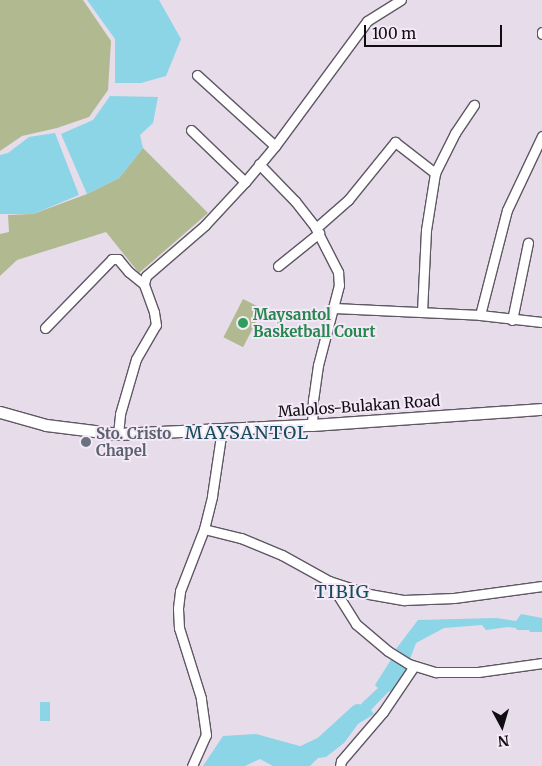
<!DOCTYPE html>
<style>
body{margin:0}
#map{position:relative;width:542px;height:766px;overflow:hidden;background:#e6dcea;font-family:Merriweather,serif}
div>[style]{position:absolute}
.green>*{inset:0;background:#b1b990;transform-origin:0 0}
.water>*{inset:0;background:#8bd5e6;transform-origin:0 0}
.river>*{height:16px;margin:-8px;padding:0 8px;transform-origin:8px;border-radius:8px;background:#8bd5e6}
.roads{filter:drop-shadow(1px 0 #5f5763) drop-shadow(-1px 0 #5f5763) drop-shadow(0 1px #5f5763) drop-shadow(0 -1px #5f5763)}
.minor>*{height:9px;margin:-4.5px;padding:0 4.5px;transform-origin:4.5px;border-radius:4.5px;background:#fff}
.major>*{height:11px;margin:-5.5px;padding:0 5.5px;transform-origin:5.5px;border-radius:5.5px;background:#fff}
.dots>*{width:14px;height:14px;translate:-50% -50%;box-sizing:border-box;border:2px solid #f3e9f7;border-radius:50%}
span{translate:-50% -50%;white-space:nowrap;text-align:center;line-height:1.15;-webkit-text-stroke:4px #f3e9f7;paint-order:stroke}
.leisure-label{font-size:15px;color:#27864d;font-weight:700}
.left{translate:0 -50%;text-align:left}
.street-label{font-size:15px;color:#100d12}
.worship-label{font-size:15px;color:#5b616d;font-weight:700}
.quarter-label{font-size:18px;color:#164c5b;letter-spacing:1px}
.north{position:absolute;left:477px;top:701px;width:50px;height:50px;-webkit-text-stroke:4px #f3e9f7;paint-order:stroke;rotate:174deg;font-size:14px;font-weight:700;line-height:20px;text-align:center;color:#100d12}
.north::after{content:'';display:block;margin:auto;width:18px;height:22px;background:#100d12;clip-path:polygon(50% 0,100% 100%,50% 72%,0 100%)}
.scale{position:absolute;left:364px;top:25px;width:138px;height:22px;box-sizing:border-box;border:2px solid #100d12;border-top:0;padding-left:6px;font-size:15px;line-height:18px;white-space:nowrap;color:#100d12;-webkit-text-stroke:4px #f3e9f7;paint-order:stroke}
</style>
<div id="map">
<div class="green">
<div style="clip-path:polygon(0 0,83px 0,111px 41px,108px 90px,89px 117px,57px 128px,22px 136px,0 151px)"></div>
<div style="clip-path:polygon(143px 148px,208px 213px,139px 273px,106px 232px,17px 260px,0 276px,0 234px,9px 232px,8px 215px,33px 214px,87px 194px,119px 178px)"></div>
<div style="left:243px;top:299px;width:22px;height:43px;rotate:27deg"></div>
</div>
<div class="water">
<div style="clip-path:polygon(87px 0,159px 0,181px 39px,166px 76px,141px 83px,115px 83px,115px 39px)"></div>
<div style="clip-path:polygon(110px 96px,158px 97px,153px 123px,140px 135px,143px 148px,119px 178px,87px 194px,61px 134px,93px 120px)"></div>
<div style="clip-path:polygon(55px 133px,79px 195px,33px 214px,0 214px,0 155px,8px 153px,29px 137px)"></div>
<div style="clip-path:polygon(521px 614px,542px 618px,542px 632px,530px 632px,529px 630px,517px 630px,516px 628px,508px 627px,486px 630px,482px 625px,444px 628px,416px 643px,410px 659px,396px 649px,418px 620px,496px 618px,516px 621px)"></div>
<div style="clip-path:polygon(392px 658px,410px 670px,392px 693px,389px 691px,371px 710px,374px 714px,358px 724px,344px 743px,326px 757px,318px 758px,310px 766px,273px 766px,260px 759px,245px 766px,203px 766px,223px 736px,256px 734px,307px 748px,323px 747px,328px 739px,338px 734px,363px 702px,378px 688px,375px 685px)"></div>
<div style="left:40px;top:702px;width:10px;height:19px"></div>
</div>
<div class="river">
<div style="left:298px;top:756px;width:26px;rotate:-25deg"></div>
<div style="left:322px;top:745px;width:49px;rotate:-42.5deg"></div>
</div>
<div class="roads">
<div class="minor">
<div style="left:542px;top:32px;width:2px;rotate:90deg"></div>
<div style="left:197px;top:75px;width:105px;rotate:42.3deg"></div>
<div style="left:191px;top:130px;width:75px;rotate:43.9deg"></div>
<div style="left:259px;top:164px;width:52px;rotate:45.8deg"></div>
<div style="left:295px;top:201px;width:33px;rotate:52deg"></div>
<div style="left:315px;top:227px;width:51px;rotate:62.9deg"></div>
<div style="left:338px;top:272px;width:13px;rotate:86deg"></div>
<div style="left:339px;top:285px;width:83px;rotate:104.7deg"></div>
<div style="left:318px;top:365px;width:34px;rotate:98deg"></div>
<div style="left:313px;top:399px;width:26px;rotate:92deg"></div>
<div style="left:316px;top:228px;width:43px;rotate:-41.2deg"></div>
<div style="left:348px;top:200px;width:75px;rotate:-51deg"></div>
<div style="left:395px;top:142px;width:51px;rotate:37.8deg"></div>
<div style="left:278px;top:266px;width:53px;rotate:-38.8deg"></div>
<div style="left:334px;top:308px;width:146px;rotate:2.7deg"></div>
<div style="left:480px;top:315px;width:62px;rotate:6.4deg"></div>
<div style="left:422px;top:312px;width:82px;rotate:-87.2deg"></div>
<div style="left:426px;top:230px;width:58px;rotate:-81deg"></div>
<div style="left:435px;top:173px;width:45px;rotate:-63.4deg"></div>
<div style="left:455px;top:133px;width:34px;rotate:-56deg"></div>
<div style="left:480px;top:315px;width:108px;rotate:-75.6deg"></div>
<div style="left:507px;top:210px;width:82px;rotate:-64.7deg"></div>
<div style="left:512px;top:320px;width:79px;rotate:-78.3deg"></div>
<div style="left:45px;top:328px;width:96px;rotate:-45.8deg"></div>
<div style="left:112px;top:259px;width:6px"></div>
<div style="left:118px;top:259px;width:17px;rotate:50deg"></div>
<div style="left:129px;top:272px;width:19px;rotate:39deg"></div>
<div style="left:118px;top:434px;width:20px;rotate:-84deg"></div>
<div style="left:120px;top:414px;width:57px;rotate:-73.8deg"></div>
<div style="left:136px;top:359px;width:39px;rotate:-60deg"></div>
<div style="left:156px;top:325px;width:13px;rotate:-99deg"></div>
<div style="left:154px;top:312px;width:30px;rotate:-110deg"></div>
<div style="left:144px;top:284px;width:8px;rotate:-76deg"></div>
<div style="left:146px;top:276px;width:78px;rotate:-40.8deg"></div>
<div style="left:205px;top:225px;width:59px;rotate:-47.1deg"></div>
<div style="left:245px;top:182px;width:47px;rotate:-50.2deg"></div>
<div style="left:275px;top:146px;width:155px;rotate:-53.6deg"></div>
<div style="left:367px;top:21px;width:40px;rotate:-32deg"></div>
<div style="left:204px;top:529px;width:38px;rotate:14deg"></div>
<div style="left:241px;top:538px;width:44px;rotate:22.5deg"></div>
<div style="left:282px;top:555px;width:54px;rotate:29deg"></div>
<div style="left:329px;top:581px;width:51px;rotate:57.9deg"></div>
<div style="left:356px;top:624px;width:42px;rotate:40.2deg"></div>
<div style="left:388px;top:651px;width:25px;rotate:32deg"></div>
<div style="left:409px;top:664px;width:28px;rotate:17deg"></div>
<div style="left:436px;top:672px;width:42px"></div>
<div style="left:478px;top:672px;width:65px;rotate:-8deg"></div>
<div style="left:329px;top:581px;width:42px;rotate:18deg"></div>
<div style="left:369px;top:594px;width:36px;rotate:10deg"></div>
<div style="left:404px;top:600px;width:50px;rotate:-2.3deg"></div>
<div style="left:454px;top:598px;width:89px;rotate:-7.8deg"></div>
<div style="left:192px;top:766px;width:34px;rotate:-66deg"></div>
<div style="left:206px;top:735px;width:37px;rotate:-98deg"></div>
<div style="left:201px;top:698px;width:73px;rotate:-107.4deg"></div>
<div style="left:179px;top:628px;width:20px;rotate:-93deg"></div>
<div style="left:178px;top:608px;width:17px;rotate:-83deg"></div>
<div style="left:180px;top:591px;width:66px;rotate:-68.8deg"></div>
<div style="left:204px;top:529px;width:34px;rotate:-76deg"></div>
<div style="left:212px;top:496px;width:68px;rotate:-81.5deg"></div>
<div style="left:340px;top:766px;width:5px;rotate:-79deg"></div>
<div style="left:341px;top:761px;width:65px;rotate:-49.4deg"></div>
<div style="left:383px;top:712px;width:55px;rotate:-56deg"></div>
</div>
<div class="major">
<div style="left:0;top:412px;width:48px;rotate:15.8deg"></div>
<div style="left:46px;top:425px;width:73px;rotate:7.1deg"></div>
<div style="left:118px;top:434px;width:194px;rotate:-2.7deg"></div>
<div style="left:312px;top:425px;width:231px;rotate:-4deg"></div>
</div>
</div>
<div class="dots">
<div style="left:243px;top:323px;background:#2e9e5b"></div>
<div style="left:86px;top:442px;background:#6b7280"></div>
</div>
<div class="leisure-label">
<span class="left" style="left:253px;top:323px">Maysantol<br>Basketball Court</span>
</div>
<div class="street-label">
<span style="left:359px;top:406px;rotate:-4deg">Malolos-Bulakan Road</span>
</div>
<div class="worship-label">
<span class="left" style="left:96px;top:442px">Sto. Cristo<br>Chapel</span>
</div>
<div class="quarter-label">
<span style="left:247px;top:433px">MAYSANTOL</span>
<span style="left:342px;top:592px">TIBIG</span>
</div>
<div class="north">N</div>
<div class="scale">100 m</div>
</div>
